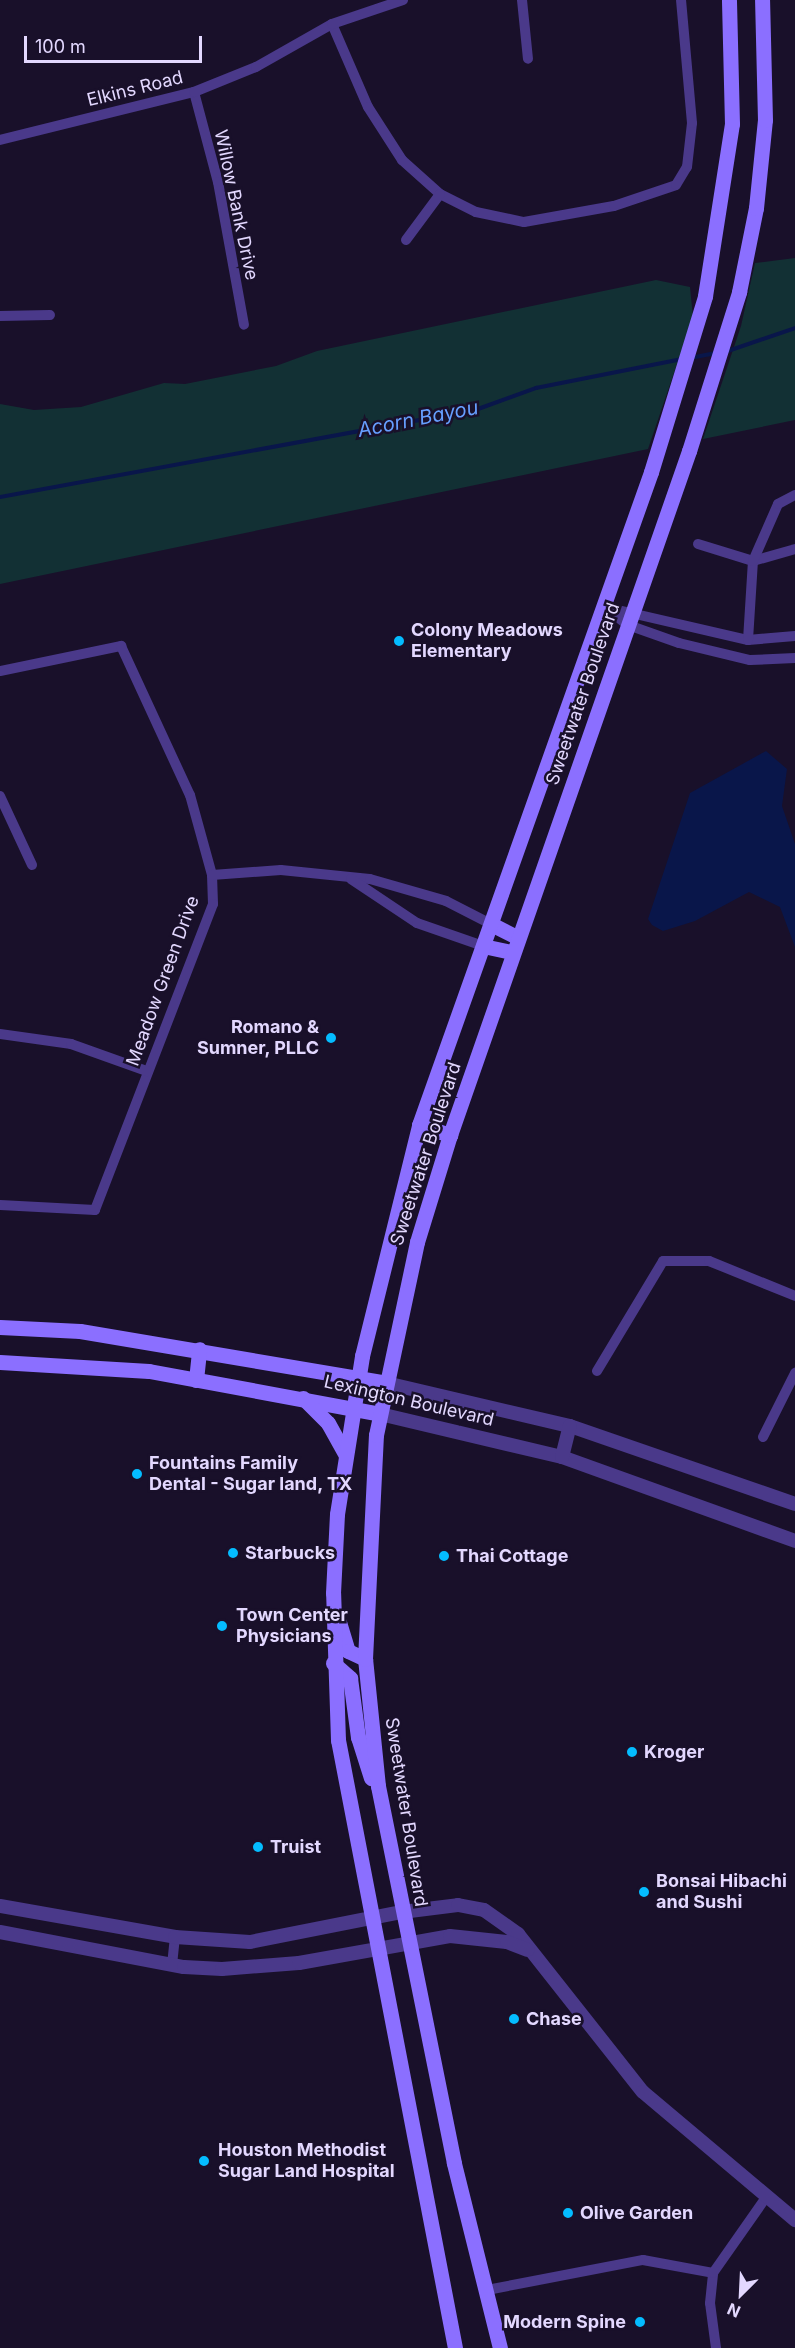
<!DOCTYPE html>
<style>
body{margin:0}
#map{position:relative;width:795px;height:2348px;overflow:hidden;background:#19102a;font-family:Inter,sans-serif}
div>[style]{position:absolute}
.green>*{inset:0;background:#123034}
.water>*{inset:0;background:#09164a}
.stream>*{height:4px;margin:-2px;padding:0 2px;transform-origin:2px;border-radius:2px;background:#09164a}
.minor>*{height:10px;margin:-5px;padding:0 5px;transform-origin:5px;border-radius:5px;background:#4a398a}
.tertiary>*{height:14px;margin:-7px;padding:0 7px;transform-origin:7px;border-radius:7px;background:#4a398a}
.secondary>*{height:15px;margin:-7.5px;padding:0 7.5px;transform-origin:7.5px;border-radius:7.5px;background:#8b6fff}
.dots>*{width:16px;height:16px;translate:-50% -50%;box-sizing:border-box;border:3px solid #19102a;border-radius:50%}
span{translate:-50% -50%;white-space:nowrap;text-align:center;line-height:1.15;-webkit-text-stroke:5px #19102a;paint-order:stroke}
.street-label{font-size:18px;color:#e3d8ff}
.poi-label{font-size:18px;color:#e3d8ff;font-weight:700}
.left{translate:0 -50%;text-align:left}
.right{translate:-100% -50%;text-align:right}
.water-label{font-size:20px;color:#669fff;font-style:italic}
.north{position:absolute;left:711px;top:2264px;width:60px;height:60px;-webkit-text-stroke:4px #19102a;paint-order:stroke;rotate:204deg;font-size:16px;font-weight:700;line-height:24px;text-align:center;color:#e3d8ff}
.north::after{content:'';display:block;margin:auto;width:21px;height:27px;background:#e3d8ff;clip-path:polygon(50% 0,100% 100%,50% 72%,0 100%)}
.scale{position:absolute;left:24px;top:36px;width:178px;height:27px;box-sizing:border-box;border:3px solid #e3d8ff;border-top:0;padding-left:8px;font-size:18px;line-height:21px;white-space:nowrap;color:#e3d8ff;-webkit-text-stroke:4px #19102a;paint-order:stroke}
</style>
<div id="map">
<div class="green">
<div style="clip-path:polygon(795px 258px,795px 420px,703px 439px,741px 326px,755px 263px)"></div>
<div style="clip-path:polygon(656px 280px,690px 287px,693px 317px,648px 449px,0 584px,0 404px,34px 410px,81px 407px,164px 383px,185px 384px,276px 366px,317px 351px)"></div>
</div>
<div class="water">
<div style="clip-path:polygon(766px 751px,787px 769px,782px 806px,795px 844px,795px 947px,780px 907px,749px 892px,695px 921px,663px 931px,652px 925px,648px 919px,690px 793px)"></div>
</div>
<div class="stream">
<div style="left:725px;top:352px;width:74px;rotate:-18.9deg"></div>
<div style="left:690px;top:358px;width:25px;rotate:-11deg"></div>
<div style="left:0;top:497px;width:486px;rotate:-10.4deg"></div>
<div style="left:478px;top:409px;width:62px;rotate:-19.9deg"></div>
<div style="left:536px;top:388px;width:149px;rotate:-11.2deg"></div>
</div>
<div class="minor">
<div style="left:522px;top:0;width:59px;rotate:84.2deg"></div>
<div style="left:332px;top:24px;width:90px;rotate:66.6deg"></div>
<div style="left:368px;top:107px;width:63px;rotate:57.3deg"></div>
<div style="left:402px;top:160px;width:51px;rotate:41.8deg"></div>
<div style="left:440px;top:194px;width:40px;rotate:26.6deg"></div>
<div style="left:476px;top:212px;width:49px;rotate:11.8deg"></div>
<div style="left:524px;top:222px;width:91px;rotate:-10.1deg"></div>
<div style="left:614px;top:206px;width:65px;rotate:-18.7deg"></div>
<div style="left:676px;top:185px;width:21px;rotate:-59deg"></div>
<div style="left:687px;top:167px;width:44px;rotate:-83.5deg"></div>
<div style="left:692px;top:123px;width:123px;rotate:-95.1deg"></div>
<div style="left:194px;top:92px;width:93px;rotate:75.1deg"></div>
<div style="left:218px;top:182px;width:145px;rotate:79.7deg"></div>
<div style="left:0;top:140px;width:200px;rotate:-13.9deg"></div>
<div style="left:194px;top:92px;width:67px;rotate:-22deg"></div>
<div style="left:256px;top:67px;width:87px;rotate:-29.5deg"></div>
<div style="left:332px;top:24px;width:75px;rotate:-18.7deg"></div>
<div style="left:406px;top:240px;width:57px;rotate:-53.5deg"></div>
<div style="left:0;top:316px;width:50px;rotate:-1.1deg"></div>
<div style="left:698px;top:544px;width:58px;rotate:17.2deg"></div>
<div style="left:753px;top:561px;width:44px;rotate:-15.9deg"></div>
<div style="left:604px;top:607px;width:30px;rotate:37deg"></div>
<div style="left:628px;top:625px;width:54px;rotate:19.4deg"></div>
<div style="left:679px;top:643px;width:73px;rotate:13.5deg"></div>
<div style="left:750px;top:660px;width:45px;rotate:-2.5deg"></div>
<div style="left:605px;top:607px;width:147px;rotate:13deg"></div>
<div style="left:748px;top:640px;width:47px;rotate:-4.9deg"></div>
<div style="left:748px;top:640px;width:79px;rotate:-86.4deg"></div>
<div style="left:753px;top:561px;width:62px;rotate:-66.3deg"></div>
<div style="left:778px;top:504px;width:19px;rotate:-28deg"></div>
<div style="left:0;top:671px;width:124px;rotate:-11.7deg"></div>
<div style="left:121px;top:646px;width:164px;rotate:65.2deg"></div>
<div style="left:190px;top:795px;width:83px;rotate:74.6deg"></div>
<div style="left:212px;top:875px;width:29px;rotate:88deg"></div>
<div style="left:213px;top:904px;width:328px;rotate:111.1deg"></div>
<div style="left:95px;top:1210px;width:95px;rotate:-177deg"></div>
<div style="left:0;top:796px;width:76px;rotate:65.1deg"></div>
<div style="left:212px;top:875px;width:69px;rotate:-4.1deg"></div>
<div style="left:281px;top:870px;width:89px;rotate:5.8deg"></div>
<div style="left:370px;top:879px;width:79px;rotate:16.1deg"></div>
<div style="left:446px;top:901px;width:51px;rotate:27.1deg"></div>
<div style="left:351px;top:879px;width:79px;rotate:33.7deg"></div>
<div style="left:417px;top:923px;width:70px;rotate:19.2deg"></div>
<div style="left:0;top:1034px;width:72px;rotate:8deg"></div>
<div style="left:71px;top:1044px;width:81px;rotate:19.6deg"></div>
<div style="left:597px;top:1371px;width:128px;rotate:-59deg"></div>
<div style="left:663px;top:1261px;width:46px"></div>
<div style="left:709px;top:1261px;width:93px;rotate:22.1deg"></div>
<div style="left:763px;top:1437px;width:72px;rotate:-63.4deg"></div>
<div style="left:172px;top:1965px;width:28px;rotate:-84deg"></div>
<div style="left:487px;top:2290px;width:159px;rotate:-10.9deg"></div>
<div style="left:643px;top:2260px;width:71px;rotate:10.5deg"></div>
<div style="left:716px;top:2348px;width:45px;rotate:-97.6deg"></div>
<div style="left:710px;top:2303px;width:30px;rotate:-84deg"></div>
<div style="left:713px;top:2273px;width:94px;rotate:-55deg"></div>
</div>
<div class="tertiary">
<div style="left:386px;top:1383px;width:189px;rotate:13.2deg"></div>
<div style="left:570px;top:1426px;width:238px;rotate:19.1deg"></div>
<div style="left:380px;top:1414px;width:187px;rotate:13.3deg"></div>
<div style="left:562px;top:1457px;width:248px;rotate:19.8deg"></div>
<div style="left:562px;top:1457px;width:32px;rotate:-76deg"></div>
<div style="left:0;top:1906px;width:178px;rotate:10deg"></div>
<div style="left:175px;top:1937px;width:75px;rotate:3.8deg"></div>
<div style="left:250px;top:1942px;width:155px;rotate:-11.2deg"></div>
<div style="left:402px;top:1912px;width:56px;rotate:-7.1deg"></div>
<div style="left:458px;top:1905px;width:26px;rotate:11deg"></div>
<div style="left:484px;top:1910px;width:42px;rotate:35.2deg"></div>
<div style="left:518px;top:1934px;width:201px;rotate:51.7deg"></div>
<div style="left:643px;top:2092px;width:199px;rotate:40.1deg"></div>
<div style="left:0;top:1932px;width:187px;rotate:10.8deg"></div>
<div style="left:184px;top:1967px;width:38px;rotate:3deg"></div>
<div style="left:222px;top:1969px;width:77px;rotate:-4.5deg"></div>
<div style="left:299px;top:1963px;width:153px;rotate:-10.1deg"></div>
<div style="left:450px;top:1936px;width:57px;rotate:6deg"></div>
<div style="left:507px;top:1942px;width:22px;rotate:21deg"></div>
</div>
<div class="secondary">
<div style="left:491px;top:924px;width:29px;rotate:27deg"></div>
<div style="left:483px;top:946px;width:30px;rotate:12deg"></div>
<div style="left:419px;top:1125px;width:33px;rotate:18deg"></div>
<div style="left:0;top:1327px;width:80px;rotate:2.9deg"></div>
<div style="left:80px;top:1331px;width:310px;rotate:9.6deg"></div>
<div style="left:0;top:1362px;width:149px;rotate:3.5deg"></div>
<div style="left:149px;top:1371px;width:235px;rotate:10.5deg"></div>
<div style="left:196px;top:1380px;width:31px;rotate:-84deg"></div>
<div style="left:303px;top:1398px;width:35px;rotate:45deg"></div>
<div style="left:328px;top:1423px;width:35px;rotate:61deg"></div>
<div style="left:339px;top:1622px;width:30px;rotate:73deg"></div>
<div style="left:348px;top:1651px;width:19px;rotate:25deg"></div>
<div style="left:333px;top:1663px;width:23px;rotate:41deg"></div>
<div style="left:350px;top:1678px;width:60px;rotate:82.3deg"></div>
<div style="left:358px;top:1737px;width:43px;rotate:72.4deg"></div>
<div style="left:455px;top:2348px;width:619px;rotate:-100.89deg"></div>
<div style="left:338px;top:1740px;width:147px;rotate:-91.9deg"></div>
<div style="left:333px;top:1593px;width:79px;rotate:-87.1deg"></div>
<div style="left:337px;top:1514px;width:160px;rotate:-81deg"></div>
<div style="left:362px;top:1356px;width:238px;rotate:-76.1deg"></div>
<div style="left:419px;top:1125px;width:693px;rotate:-70.44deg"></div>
<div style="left:651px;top:472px;width:184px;rotate:-72.9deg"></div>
<div style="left:705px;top:296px;width:174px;rotate:-81.1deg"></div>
<div style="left:732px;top:124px;width:124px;rotate:-91.4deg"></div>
<div style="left:500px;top:2348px;width:191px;rotate:-104deg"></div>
<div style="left:454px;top:2163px;width:385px;rotate:-101.4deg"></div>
<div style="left:378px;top:1786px;width:128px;rotate:-95.8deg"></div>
<div style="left:365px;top:1659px;width:224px;rotate:-87.2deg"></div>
<div style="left:376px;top:1435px;width:197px;rotate:-78deg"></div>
<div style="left:417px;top:1242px;width:112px;rotate:-72.9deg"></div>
<div style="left:450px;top:1135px;width:725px;rotate:-70.74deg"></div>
<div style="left:689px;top:451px;width:167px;rotate:-72.5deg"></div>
<div style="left:739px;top:292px;width:86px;rotate:-78.6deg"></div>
<div style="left:756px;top:208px;width:88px;rotate:-84.2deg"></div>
<div style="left:765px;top:120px;width:120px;rotate:-91.4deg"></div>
</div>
<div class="dots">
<div style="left:399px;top:641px;background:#04bcff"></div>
<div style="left:331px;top:1038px;background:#04bcff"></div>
<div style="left:137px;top:1474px;background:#04bcff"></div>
<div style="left:233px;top:1553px;background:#04bcff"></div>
<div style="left:444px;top:1556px;background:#04bcff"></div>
<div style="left:222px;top:1626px;background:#04bcff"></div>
<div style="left:632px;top:1752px;background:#04bcff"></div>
<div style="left:258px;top:1847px;background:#04bcff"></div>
<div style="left:644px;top:1892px;background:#04bcff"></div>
<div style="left:514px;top:2019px;background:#04bcff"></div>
<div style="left:204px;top:2161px;background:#04bcff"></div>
<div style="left:568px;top:2213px;background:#04bcff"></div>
<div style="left:640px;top:2322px;background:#04bcff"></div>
</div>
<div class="street-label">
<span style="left:135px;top:89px;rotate:-14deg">Elkins Road</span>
<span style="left:236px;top:205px;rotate:78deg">Willow Bank Drive</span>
<span style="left:583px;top:694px;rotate:-71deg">Sweetwater Boulevard</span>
<span style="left:163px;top:981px;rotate:-70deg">Meadow Green Drive</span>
<span style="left:426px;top:1154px;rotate:-72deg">Sweetwater Boulevard</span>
<span style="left:409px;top:1401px;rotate:13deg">Lexington Boulevard</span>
<span style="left:406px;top:1812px;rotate:81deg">Sweetwater Boulevard</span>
</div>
<div class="poi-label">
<span class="left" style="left:411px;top:641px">Colony Meadows<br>Elementary</span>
<span class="right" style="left:319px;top:1038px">Romano &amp;<br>Sumner, PLLC</span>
<span class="left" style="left:149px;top:1474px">Fountains Family<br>Dental - Sugar land, TX</span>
<span class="left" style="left:245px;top:1553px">Starbucks</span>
<span class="left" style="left:456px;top:1556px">Thai Cottage</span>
<span class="left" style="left:236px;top:1626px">Town Center<br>Physicians</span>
<span class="left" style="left:644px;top:1752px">Kroger</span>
<span class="left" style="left:270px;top:1847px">Truist</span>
<span class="left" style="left:656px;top:1892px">Bonsai Hibachi<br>and Sushi</span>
<span class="left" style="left:526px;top:2019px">Chase</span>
<span class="left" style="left:218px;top:2161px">Houston Methodist<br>Sugar Land Hospital</span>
<span class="left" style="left:580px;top:2213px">Olive Garden</span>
<span class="right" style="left:626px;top:2322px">Modern Spine</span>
</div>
<div class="water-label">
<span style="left:418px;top:419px;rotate:-11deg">Acorn Bayou</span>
</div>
<div class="north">N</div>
<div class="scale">100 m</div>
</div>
